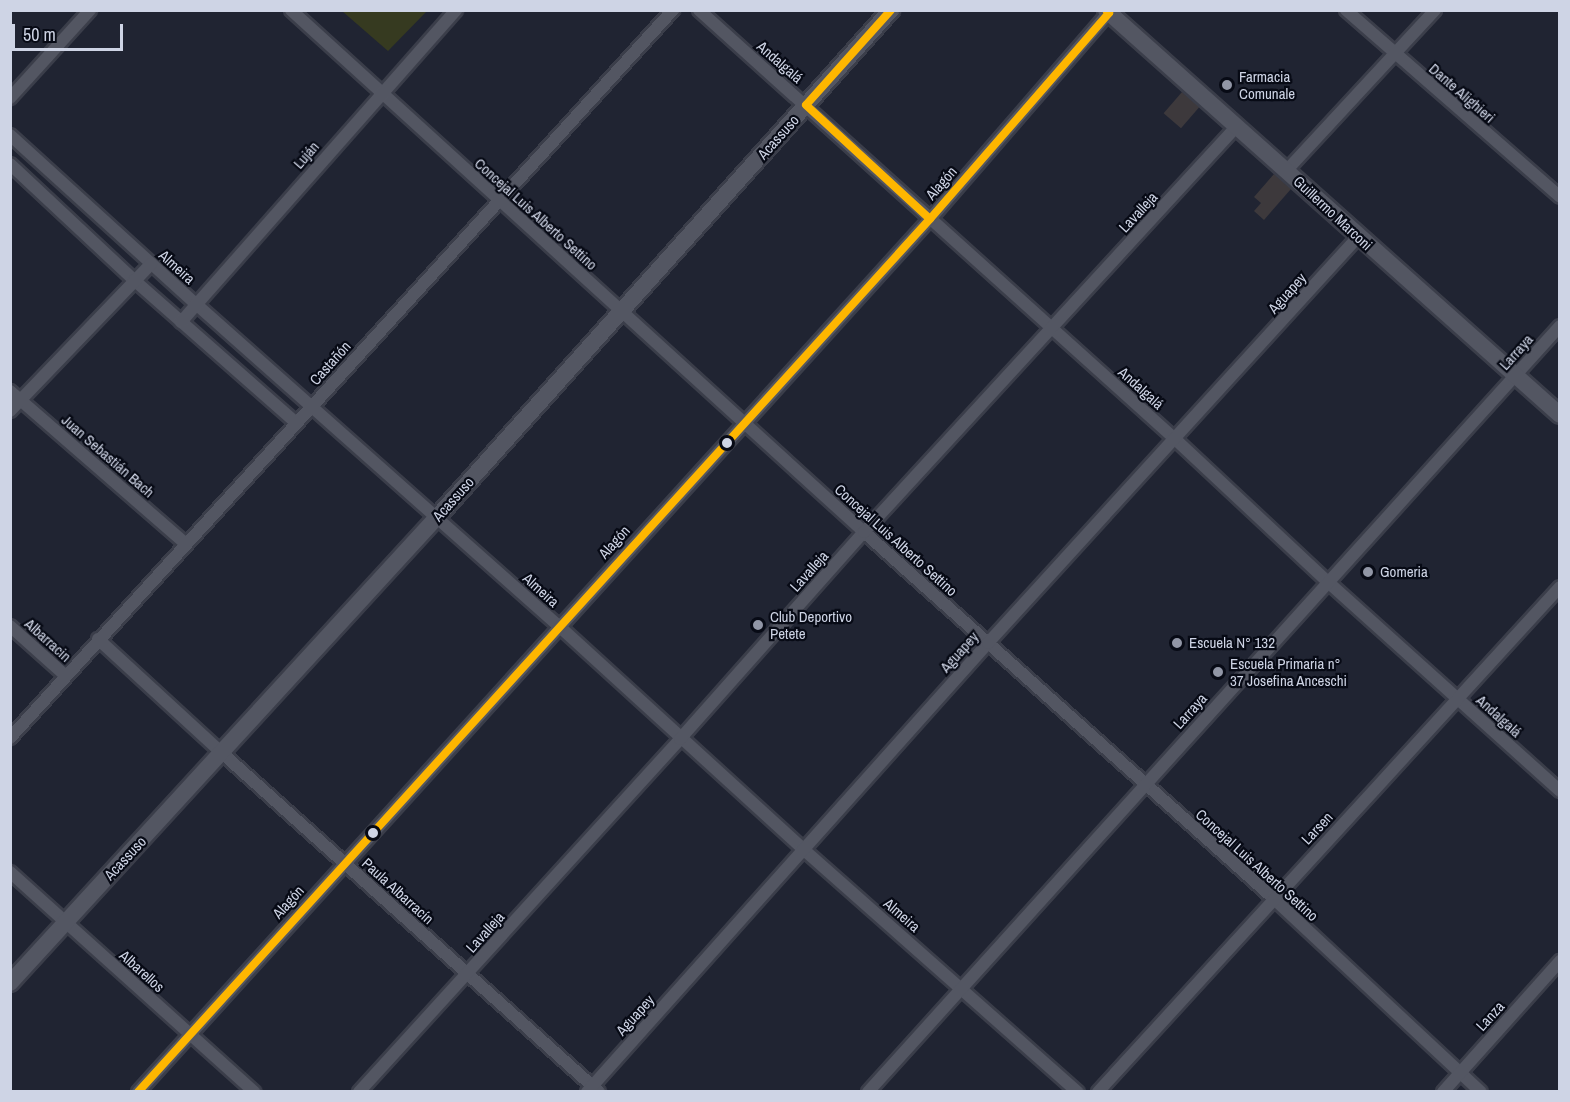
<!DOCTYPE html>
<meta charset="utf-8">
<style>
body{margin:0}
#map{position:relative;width:1570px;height:1102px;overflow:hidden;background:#202432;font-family:"Archivo Narrow",sans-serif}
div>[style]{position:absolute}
.green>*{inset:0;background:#363a20}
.building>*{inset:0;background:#3d393c;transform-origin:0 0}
.roads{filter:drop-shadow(2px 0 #3b3e4a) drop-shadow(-2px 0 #3b3e4a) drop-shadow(0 2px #3b3e4a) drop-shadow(0 -2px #3b3e4a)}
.street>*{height:12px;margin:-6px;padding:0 6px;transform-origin:6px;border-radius:6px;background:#535662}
.secondary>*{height:16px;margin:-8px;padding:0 8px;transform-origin:8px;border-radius:8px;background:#535662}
.bus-1>*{height:8px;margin:-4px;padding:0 4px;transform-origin:4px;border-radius:4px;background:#feb600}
.dots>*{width:16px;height:16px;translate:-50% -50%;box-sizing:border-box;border:3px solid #070a15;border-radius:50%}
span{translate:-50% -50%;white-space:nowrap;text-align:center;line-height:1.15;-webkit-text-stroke:4.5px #070a15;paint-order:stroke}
.street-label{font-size:15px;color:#ced4e5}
.poi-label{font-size:15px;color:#ced4e5}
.left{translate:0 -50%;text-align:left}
.frame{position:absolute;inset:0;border:12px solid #ced4e5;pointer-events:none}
.scale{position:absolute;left:12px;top:24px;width:111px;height:27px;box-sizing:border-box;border:3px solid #ced4e5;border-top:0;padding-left:8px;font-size:18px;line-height:21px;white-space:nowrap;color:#ced4e5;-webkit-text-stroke:4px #070a15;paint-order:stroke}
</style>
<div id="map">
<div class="green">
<div style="clip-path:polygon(342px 11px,427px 11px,388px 51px)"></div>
</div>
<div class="building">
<div style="left:1182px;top:92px;width:23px;height:28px;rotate:41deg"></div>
<div style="clip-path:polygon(1274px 174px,1291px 189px,1264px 220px,1254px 211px,1261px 203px,1254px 197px)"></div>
</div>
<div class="roads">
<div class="street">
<div style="left:291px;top:10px;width:775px;rotate:42.33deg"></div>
<div style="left:864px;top:532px;width:549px;rotate:41.82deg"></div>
<div style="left:1273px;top:898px;width:284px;rotate:43deg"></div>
<div style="left:699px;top:10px;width:641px;rotate:42.03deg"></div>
<div style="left:1175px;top:439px;width:209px;rotate:43.1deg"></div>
<div style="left:1328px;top:582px;width:312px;rotate:42deg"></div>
<div style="left:1346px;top:10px;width:284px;rotate:41.1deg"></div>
<div style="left:10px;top:98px;width:119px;rotate:-47.7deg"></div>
<div style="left:10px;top:135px;width:251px;rotate:42.3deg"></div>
<div style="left:196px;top:304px;width:485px;rotate:41.6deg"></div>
<div style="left:559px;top:626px;width:331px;rotate:42.4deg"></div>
<div style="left:803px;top:849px;width:367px;rotate:41.5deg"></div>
<div style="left:10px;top:164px;width:170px;rotate:43.1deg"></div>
<div style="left:134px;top:280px;width:216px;rotate:41.4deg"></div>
<div style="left:1287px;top:170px;width:218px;rotate:-47.2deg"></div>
<div style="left:181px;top:322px;width:416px;rotate:-48.6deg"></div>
<div style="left:10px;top:391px;width:233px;rotate:41deg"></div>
<div style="left:10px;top:411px;width:204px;rotate:-46.2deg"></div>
<div style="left:10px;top:626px;width:75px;rotate:41.8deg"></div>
<div style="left:98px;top:639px;width:168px;rotate:42.6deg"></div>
<div style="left:222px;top:753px;width:507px;rotate:41.96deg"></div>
<div style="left:10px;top:738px;width:985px;rotate:-47.68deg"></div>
<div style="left:10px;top:872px;width:329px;rotate:42deg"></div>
<div style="left:138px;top:1092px;width:1179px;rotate:-47.79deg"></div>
<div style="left:930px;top:219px;width:276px;rotate:-49.1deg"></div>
<div style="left:359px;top:1092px;width:477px;rotate:-47.7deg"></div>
<div style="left:680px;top:739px;width:277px;rotate:-48.4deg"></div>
<div style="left:864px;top:532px;width:551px;rotate:-47.43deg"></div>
<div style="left:587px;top:1092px;width:602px;rotate:-48.23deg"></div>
<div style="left:988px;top:643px;width:549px;rotate:-47.66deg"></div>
<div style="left:868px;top:1092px;width:1032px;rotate:-47.91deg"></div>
<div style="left:1098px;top:1092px;width:684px;rotate:-47.55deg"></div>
<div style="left:1443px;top:1092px;width:176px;rotate:-48.2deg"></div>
</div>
<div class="secondary">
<div style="left:1106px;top:10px;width:608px;rotate:41.74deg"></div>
<div style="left:10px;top:983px;width:632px;rotate:-47.5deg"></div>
<div style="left:437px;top:517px;width:681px;rotate:-48.16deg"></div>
</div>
</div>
<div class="bus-1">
<div style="left:891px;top:10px;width:127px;rotate:131.8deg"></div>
<div style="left:806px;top:105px;width:168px;rotate:42.6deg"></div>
<div style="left:138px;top:1092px;width:1179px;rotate:-47.79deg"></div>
<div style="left:930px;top:219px;width:273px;rotate:-49deg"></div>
<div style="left:1109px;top:13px;width:4px;rotate:-135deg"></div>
</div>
<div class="dots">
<div style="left:1227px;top:85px;background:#9196a6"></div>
<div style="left:727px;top:443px;background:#ced4e5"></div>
<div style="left:1368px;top:572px;background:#9196a6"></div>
<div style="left:758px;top:625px;background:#9196a6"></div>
<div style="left:1177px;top:643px;background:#9196a6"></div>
<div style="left:1218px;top:672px;background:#9196a6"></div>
<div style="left:373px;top:833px;background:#ced4e5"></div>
</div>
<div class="street-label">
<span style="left:780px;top:62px;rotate:41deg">Andalgalá</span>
<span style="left:1462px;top:93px;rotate:41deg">Dante Alighieri</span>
<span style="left:778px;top:137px;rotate:-48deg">Acassuso</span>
<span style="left:306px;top:155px;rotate:-49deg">Luján</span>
<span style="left:941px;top:183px;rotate:-49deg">Alagón</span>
<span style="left:1138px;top:212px;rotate:-47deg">Lavalleja</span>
<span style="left:1333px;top:213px;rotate:43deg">Guillermo Marconi</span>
<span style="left:536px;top:214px;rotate:42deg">Concejal Luis Alberto Settino</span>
<span style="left:177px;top:267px;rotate:42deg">Almeira</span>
<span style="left:1287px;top:293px;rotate:-48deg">Aguapey</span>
<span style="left:1516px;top:352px;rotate:-48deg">Larraya</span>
<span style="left:330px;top:363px;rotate:-48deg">Castañón</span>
<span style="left:1141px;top:388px;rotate:42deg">Andalgalá</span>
<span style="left:108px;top:456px;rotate:41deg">Juan Sebastián Bach</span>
<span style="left:453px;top:499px;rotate:-48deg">Acassuso</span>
<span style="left:896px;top:540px;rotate:42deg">Concejal Luis Alberto Settino</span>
<span style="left:614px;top:542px;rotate:-48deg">Alagón</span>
<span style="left:809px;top:571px;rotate:-48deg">Lavalleja</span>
<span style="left:541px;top:590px;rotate:42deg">Almeira</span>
<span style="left:48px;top:640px;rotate:42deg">Albarracin</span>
<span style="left:959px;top:652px;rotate:-48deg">Aguapey</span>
<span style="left:1190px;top:711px;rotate:-48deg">Larraya</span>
<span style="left:1499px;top:716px;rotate:42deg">Andalgalá</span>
<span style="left:1317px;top:828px;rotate:-47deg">Larsen</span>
<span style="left:125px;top:858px;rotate:-47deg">Acassuso</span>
<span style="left:1257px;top:865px;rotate:42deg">Concejal Luis Alberto Settino</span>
<span style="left:398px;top:891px;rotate:42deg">Paula Albarracín</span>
<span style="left:288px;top:902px;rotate:-48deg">Alagón</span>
<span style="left:902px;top:915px;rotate:41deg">Almeira</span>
<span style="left:485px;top:932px;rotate:-48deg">Lavalleja</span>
<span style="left:142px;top:971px;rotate:42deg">Albarellos</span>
<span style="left:635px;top:1015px;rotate:-48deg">Aguapey</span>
<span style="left:1490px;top:1016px;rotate:-48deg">Lanza</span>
</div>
<div class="poi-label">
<span class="left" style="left:1239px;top:85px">Farmacia<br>Comunale</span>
<span class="left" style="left:1380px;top:572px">Gomeria</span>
<span class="left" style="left:770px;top:625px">Club Deportivo<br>Petete</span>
<span class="left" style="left:1189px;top:643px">Escuela N° 132</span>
<span class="left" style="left:1230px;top:672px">Escuela Primaria n°<br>37 Josefina Anceschi</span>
</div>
<div class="frame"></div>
<div class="scale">50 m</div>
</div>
